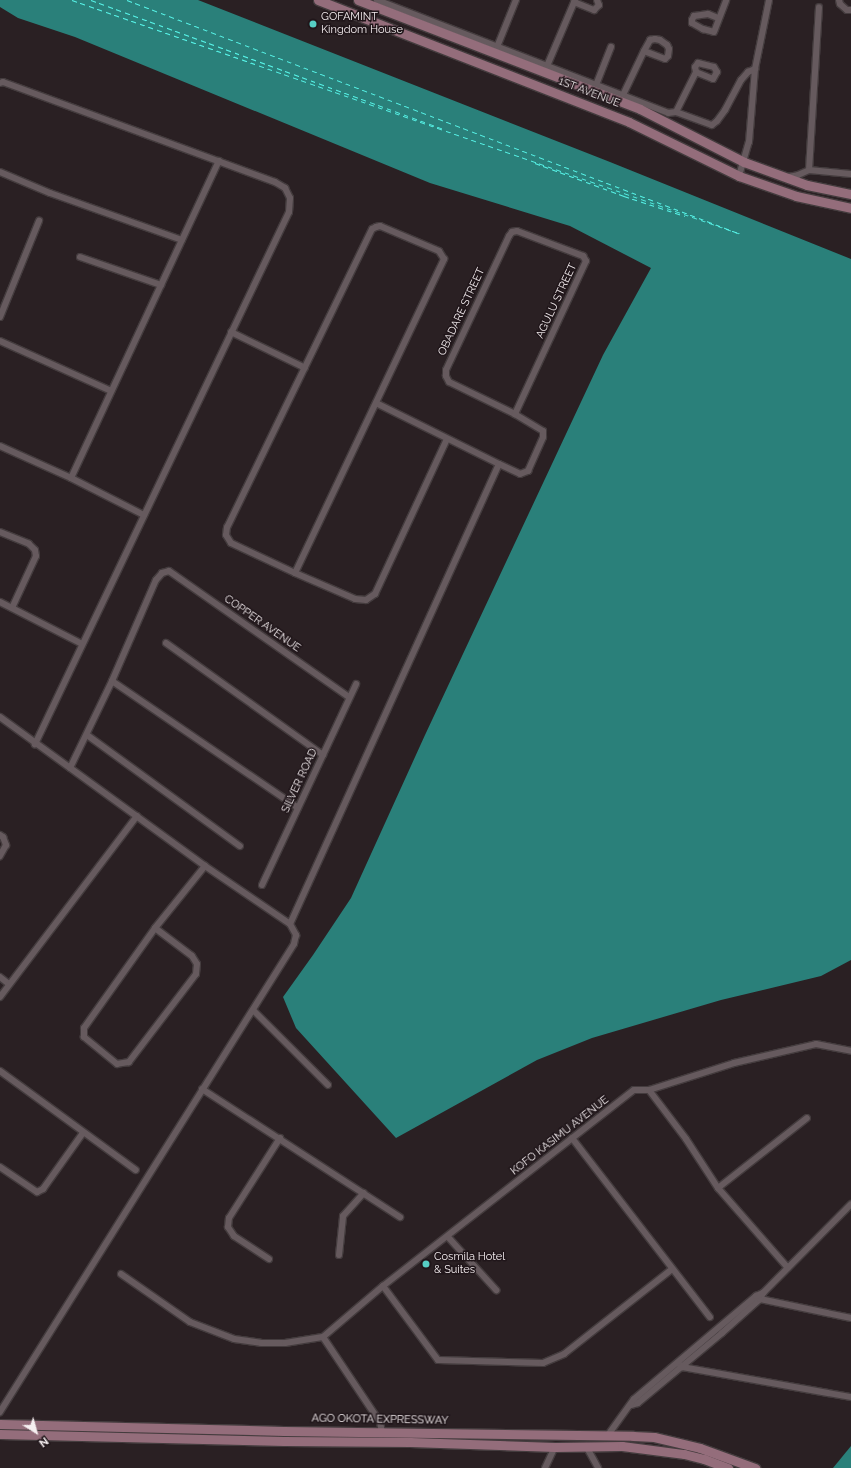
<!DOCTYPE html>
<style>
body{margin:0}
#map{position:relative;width:851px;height:1468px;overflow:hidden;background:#2a2023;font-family:Raleway,sans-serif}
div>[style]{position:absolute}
.water>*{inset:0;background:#2a807a}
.ferry>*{height:1px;margin-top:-0.5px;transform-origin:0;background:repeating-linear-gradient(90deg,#56f4e8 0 5px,transparent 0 9px)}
.roads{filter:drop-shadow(1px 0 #443c3e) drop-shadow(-1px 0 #443c3e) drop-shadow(0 1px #443c3e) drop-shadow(0 -1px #443c3e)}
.minor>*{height:6px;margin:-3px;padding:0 3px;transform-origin:3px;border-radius:3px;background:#665a5e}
.secondary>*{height:9px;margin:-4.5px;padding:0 4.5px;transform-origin:4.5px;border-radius:4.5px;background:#946d7b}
.dots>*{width:11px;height:11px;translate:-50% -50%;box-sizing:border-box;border:2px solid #20161a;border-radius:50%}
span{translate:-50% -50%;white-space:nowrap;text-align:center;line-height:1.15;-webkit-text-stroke:3px #20161a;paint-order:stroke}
.poi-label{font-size:11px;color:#f6eff1}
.left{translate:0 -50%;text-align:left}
.street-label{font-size:11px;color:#f6eff1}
.north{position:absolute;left:16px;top:1412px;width:40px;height:40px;-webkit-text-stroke:3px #20161a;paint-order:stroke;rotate:143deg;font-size:11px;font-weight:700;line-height:16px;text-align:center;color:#f6eff1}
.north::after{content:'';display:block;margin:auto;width:14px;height:18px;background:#f6eff1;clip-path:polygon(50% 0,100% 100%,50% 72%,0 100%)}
</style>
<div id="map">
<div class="water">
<div style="clip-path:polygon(0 0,198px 0,610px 162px,851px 259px,851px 960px,821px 976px,721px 1000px,592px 1038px,537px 1060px,396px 1138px,296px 1028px,283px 997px,313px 955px,351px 898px,425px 735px,603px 355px,651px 268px,570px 226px,430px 183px,75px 37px,18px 18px,0 7px)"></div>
<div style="clip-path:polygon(851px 1446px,851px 1468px,833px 1468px)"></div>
</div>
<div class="ferry">
<div style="left:72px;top:0;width:709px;rotate:19.28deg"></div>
<div style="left:91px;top:0;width:378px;rotate:20.1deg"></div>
<div style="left:127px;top:0;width:654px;rotate:20.87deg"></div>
<div style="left:535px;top:163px;width:95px;rotate:20.3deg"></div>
<div style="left:624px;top:196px;width:64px;rotate:18.2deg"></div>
</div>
<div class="roads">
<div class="minor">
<div style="left:377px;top:0;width:312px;rotate:21.2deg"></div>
<div style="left:668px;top:113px;width:8px;rotate:-7deg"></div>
<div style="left:676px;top:112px;width:45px;rotate:-63.4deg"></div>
<div style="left:696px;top:72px;width:5px;rotate:-101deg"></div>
<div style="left:695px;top:67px;width:5px;rotate:-53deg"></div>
<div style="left:698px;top:63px;width:16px;rotate:14deg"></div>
<div style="left:714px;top:67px;width:6px;rotate:59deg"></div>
<div style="left:717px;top:72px;width:8px;rotate:120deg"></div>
<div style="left:713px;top:79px;width:18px;rotate:-158deg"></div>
<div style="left:839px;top:0;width:4px;rotate:76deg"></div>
<div style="left:840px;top:4px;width:9px;rotate:41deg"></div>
<div style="left:847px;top:10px;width:4px"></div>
<div style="left:574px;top:2px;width:22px;rotate:22deg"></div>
<div style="left:594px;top:10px;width:7px;rotate:-45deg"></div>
<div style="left:599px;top:5px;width:5px;rotate:-112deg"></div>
<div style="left:718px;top:18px;width:11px;rotate:-158deg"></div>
<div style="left:708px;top:14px;width:14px;rotate:172deg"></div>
<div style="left:694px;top:16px;width:4px;rotate:117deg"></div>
<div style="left:692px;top:20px;width:3px;rotate:90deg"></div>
<div style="left:692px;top:23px;width:13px;rotate:29deg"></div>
<div style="left:703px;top:29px;width:11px;rotate:15deg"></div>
<div style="left:714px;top:32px;width:34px;rotate:-69deg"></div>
<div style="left:497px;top:47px;width:51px;rotate:-68deg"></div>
<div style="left:547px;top:66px;width:72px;rotate:-67deg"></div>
<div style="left:0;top:83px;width:3px;rotate:-18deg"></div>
<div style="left:3px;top:82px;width:290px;rotate:20.2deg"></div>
<div style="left:275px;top:182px;width:12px;rotate:31deg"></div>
<div style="left:285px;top:188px;width:11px;rotate:63deg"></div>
<div style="left:290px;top:198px;width:14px;rotate:94deg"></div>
<div style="left:289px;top:212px;width:590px;rotate:115.52deg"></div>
<div style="left:596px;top:85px;width:41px;rotate:-68.5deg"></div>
<div style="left:623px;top:95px;width:49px;rotate:-64.5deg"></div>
<div style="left:644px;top:51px;width:13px;rotate:-61deg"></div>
<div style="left:650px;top:40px;width:5px;rotate:-11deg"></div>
<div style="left:655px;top:39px;width:5px;rotate:11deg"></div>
<div style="left:660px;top:40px;width:9px;rotate:36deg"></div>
<div style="left:667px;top:45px;width:4px;rotate:63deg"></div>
<div style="left:669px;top:49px;width:7px;rotate:98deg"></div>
<div style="left:668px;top:56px;width:4px;rotate:135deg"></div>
<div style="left:665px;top:59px;width:22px;rotate:-159deg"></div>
<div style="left:676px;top:112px;width:38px;rotate:20deg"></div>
<div style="left:712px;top:125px;width:6px;rotate:-39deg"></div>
<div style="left:717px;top:121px;width:14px;rotate:-54deg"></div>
<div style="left:725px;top:110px;width:34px;rotate:-62deg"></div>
<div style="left:741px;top:80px;width:11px;rotate:-49deg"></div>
<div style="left:748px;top:72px;width:8px;rotate:-23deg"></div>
<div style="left:809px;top:170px;width:163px;rotate:-86.5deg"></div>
<div style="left:0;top:172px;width:54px;rotate:22.8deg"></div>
<div style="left:50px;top:193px;width:140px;rotate:19.6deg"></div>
<div style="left:739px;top:176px;width:35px;rotate:-74deg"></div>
<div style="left:749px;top:142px;width:73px;rotate:-85.3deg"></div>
<div style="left:755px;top:69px;width:70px;rotate:-78.5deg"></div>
<div style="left:788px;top:177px;width:10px;rotate:-11deg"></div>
<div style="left:798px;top:175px;width:12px;rotate:-24deg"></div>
<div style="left:809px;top:170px;width:42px;rotate:5.4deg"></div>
<div style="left:80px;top:257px;width:86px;rotate:19.1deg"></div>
<div style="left:0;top:317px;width:104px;rotate:-67.9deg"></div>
<div style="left:231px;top:332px;width:82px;rotate:25.9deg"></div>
<div style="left:0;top:341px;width:122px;rotate:24.2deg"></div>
<div style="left:376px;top:403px;width:137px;rotate:26.4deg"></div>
<div style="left:499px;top:464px;width:23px;rotate:25deg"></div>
<div style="left:520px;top:474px;width:9px;rotate:-21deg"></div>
<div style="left:528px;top:471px;width:37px;rotate:-66deg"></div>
<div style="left:543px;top:437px;width:6px;rotate:-90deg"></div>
<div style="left:543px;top:431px;width:33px;rotate:-149deg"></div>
<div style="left:515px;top:414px;width:73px;rotate:-154.1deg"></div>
<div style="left:449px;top:382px;width:7px;rotate:-117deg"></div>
<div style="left:446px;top:376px;width:6px;rotate:-90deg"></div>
<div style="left:446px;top:370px;width:148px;rotate:-64.8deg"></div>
<div style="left:509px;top:236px;width:5px;rotate:-53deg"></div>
<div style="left:512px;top:232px;width:5px;rotate:-11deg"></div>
<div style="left:517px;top:231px;width:71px;rotate:20.7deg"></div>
<div style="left:583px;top:256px;width:6px;rotate:59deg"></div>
<div style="left:586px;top:261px;width:169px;rotate:114.9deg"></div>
<div style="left:0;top:446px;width:78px;rotate:24.3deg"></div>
<div style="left:71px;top:478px;width:82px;rotate:26.9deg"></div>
<div style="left:71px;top:478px;width:350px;rotate:-65deg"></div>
<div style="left:0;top:532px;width:31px;rotate:22deg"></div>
<div style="left:29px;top:544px;width:8px;rotate:45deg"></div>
<div style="left:35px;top:550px;width:6px;rotate:81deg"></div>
<div style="left:36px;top:556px;width:57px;rotate:114.8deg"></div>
<div style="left:295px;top:573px;width:348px;rotate:-64.6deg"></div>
<div style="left:444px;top:259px;width:9px;rotate:-122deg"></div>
<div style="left:439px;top:251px;width:64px;rotate:-157deg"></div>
<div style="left:380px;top:226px;width:4px;rotate:166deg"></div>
<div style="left:376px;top:227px;width:4px;rotate:153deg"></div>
<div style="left:372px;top:229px;width:331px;rotate:115.9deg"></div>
<div style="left:227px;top:527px;width:8px;rotate:97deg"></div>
<div style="left:226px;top:535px;width:9px;rotate:58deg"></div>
<div style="left:231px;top:543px;width:71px;rotate:25.1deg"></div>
<div style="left:295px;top:573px;width:65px;rotate:23.4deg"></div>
<div style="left:355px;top:599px;width:11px;rotate:5deg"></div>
<div style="left:366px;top:600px;width:11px;rotate:-34deg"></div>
<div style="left:375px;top:594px;width:171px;rotate:-65.1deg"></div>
<div style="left:0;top:602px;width:92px;rotate:27.1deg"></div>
<div style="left:166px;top:643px;width:193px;rotate:35.5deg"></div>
<div style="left:112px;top:681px;width:225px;rotate:34.3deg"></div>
<div style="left:0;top:717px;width:253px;rotate:36deg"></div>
<div style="left:205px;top:866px;width:103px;rotate:34.3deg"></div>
<div style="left:290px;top:924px;width:13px;rotate:61deg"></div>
<div style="left:296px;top:935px;width:9px;rotate:103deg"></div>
<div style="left:294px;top:944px;width:553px;rotate:122.14deg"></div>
<div style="left:87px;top:735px;width:189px;rotate:36deg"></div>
<div style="left:70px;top:768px;width:97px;rotate:-64.2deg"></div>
<div style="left:112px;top:681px;width:110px;rotate:-66.5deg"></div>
<div style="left:156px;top:580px;width:9px;rotate:-49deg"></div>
<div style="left:162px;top:573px;width:7px;rotate:-16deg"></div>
<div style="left:169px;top:571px;width:220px;rotate:35deg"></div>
<div style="left:0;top:835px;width:4px;rotate:34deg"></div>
<div style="left:3px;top:837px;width:9px;rotate:69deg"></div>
<div style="left:6px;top:845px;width:13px;rotate:119deg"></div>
<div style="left:262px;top:885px;width:222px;rotate:-64.9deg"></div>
<div style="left:290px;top:924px;width:505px;rotate:-65.57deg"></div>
<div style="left:155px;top:928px;width:46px;rotate:37.1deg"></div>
<div style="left:192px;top:956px;width:9px;rotate:58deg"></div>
<div style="left:197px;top:964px;width:10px;rotate:96deg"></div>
<div style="left:196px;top:974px;width:111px;rotate:127.3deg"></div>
<div style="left:129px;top:1062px;width:12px;rotate:171deg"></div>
<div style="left:117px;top:1064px;width:43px;rotate:-140.7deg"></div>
<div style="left:84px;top:1037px;width:9px;rotate:-90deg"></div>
<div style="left:84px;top:1028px;width:123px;rotate:-54.6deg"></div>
<div style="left:155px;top:928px;width:80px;rotate:-51.1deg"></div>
<div style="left:0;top:977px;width:11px;rotate:38deg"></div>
<div style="left:0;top:997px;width:227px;rotate:-52.9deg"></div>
<div style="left:253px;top:1010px;width:106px;rotate:45deg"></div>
<div style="left:0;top:1071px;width:168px;rotate:36.1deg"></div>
<div style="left:202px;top:1089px;width:236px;rotate:32.9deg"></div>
<div style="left:649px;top:1090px;width:61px;rotate:52.9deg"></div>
<div style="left:686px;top:1139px;width:59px;rotate:56.9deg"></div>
<div style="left:718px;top:1188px;width:106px;rotate:48.8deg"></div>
<div style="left:572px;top:1138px;width:226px;rotate:52.4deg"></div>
<div style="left:0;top:1167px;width:45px;rotate:34deg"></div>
<div style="left:37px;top:1192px;width:7px;rotate:-27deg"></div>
<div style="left:43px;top:1189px;width:69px;rotate:-54.5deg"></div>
<div style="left:718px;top:1188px;width:113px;rotate:-38.2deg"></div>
<div style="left:448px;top:1237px;width:72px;rotate:47.8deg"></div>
<div style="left:339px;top:1255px;width:39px;rotate:-84deg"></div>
<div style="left:343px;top:1216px;width:31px;rotate:-48deg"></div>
<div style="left:269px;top:1259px;width:42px;rotate:-146.7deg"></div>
<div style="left:234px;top:1236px;width:11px;rotate:-124deg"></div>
<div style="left:228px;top:1227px;width:9px;rotate:-84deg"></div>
<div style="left:229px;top:1218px;width:95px;rotate:-57.5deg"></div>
<div style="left:121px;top:1274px;width:84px;rotate:34.8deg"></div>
<div style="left:190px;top:1322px;width:47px;rotate:21.1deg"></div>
<div style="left:234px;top:1339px;width:27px;rotate:8deg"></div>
<div style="left:261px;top:1343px;width:24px"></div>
<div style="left:285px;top:1343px;width:38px;rotate:-9deg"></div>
<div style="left:323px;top:1337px;width:102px;rotate:56.2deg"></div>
<div style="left:380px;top:1422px;width:10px;rotate:79deg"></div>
<div style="left:383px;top:1286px;width:92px;rotate:53.4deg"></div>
<div style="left:438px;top:1360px;width:105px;rotate:1.6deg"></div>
<div style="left:543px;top:1363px;width:23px;rotate:-23deg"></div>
<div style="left:564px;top:1354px;width:137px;rotate:-38.2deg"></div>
<div style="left:757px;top:1297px;width:4px;rotate:34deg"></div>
<div style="left:760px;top:1299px;width:93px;rotate:11.8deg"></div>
<div style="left:323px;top:1337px;width:79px;rotate:-40.4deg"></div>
<div style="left:383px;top:1286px;width:318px;rotate:-38deg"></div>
<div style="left:634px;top:1090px;width:15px"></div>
<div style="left:649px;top:1090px;width:89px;rotate:-17.6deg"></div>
<div style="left:734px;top:1063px;width:84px;rotate:-13deg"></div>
<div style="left:816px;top:1044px;width:36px;rotate:11deg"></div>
<div style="left:678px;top:1363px;width:6px;rotate:45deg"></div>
<div style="left:682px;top:1367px;width:172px;rotate:10.1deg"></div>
<div style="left:631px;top:1405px;width:7px;rotate:-16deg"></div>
<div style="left:638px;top:1403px;width:109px;rotate:-39.8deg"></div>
<div style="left:722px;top:1333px;width:51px;rotate:-41.8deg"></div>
<div style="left:760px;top:1299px;width:7px;rotate:-63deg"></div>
<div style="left:608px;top:1435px;width:44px;rotate:-54.2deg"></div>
<div style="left:634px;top:1399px;width:160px;rotate:-40.2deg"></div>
<div style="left:756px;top:1296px;width:8px;rotate:-23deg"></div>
<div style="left:763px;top:1293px;width:125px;rotate:-45.3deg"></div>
<div style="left:586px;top:1446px;width:25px;rotate:61deg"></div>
<div style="left:545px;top:1468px;width:23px;rotate:-65deg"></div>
</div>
<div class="secondary">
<div style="left:318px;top:0;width:334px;rotate:21.4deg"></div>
<div style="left:629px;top:122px;width:123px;rotate:26.1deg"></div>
<div style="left:739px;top:176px;width:60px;rotate:19.3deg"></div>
<div style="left:796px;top:196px;width:56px;rotate:12.3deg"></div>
<div style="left:358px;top:0;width:302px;rotate:21.1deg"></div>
<div style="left:640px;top:109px;width:117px;rotate:27deg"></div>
<div style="left:744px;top:162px;width:67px;rotate:20.1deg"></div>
<div style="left:807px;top:185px;width:45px;rotate:11.6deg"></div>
<div style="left:0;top:1424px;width:284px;rotate:1.4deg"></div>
<div style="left:284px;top:1431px;width:349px;rotate:0.8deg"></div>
<div style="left:633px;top:1436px;width:21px;rotate:3deg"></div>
<div style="left:654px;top:1437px;width:47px;rotate:13.4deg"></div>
<div style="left:700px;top:1448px;width:59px;rotate:20deg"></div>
<div style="left:0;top:1434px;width:284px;rotate:1.4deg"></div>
<div style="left:284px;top:1441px;width:126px;rotate:0.5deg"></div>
<div style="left:410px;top:1442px;width:145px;rotate:2deg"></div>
<div style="left:555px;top:1447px;width:67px;rotate:-0.9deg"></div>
<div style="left:622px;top:1446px;width:63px;rotate:7.4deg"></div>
<div style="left:684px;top:1454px;width:21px;rotate:14deg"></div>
<div style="left:704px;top:1459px;width:26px;rotate:21deg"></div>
</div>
</div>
<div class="dots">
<div style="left:313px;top:24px;background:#56cec4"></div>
<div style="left:426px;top:1264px;background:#56cec4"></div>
</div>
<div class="poi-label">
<span class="left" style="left:321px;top:24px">GOFAMINT<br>Kingdom House</span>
<span class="left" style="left:434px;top:1264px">Cosmila Hotel<br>&amp; Suites</span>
</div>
<div class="street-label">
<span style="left:589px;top:93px;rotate:21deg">1ST AVENUE</span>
<span style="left:557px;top:301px;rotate:-65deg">AGULU STREET</span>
<span style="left:462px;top:312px;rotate:-65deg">OBADARE STREET</span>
<span style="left:262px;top:624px;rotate:35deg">COPPER AVENUE</span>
<span style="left:300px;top:781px;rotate:-65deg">SILVER ROAD</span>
<span style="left:560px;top:1136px;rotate:-38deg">KOFO KASIMU AVENUE</span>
<span style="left:380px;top:1420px;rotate:1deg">AGO OKOTA EXPRESSWAY</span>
</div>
<div class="north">N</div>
</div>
